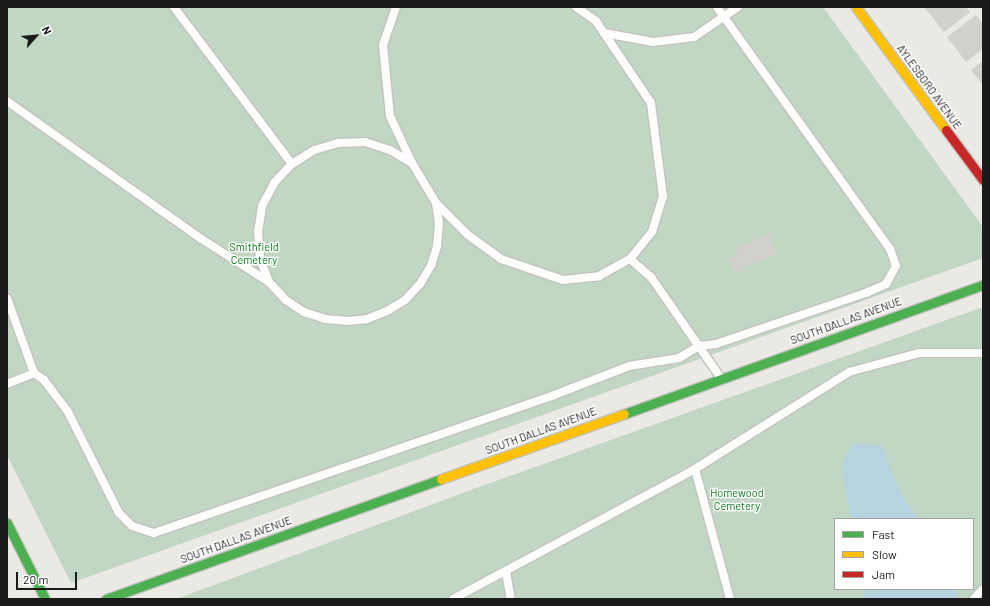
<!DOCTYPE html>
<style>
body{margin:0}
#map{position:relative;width:990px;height:606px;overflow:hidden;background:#eae9e3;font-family:Barlow,sans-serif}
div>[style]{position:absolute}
.cemetery>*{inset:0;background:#c1d6c3}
.water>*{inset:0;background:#b5d4e0;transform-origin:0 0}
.building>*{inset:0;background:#d2d0cc}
.roads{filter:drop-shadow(1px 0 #c2c2bf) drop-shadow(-1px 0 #c2c2bf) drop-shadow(0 1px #c2c2bf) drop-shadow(0 -1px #c2c2bf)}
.lane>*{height:8px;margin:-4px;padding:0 4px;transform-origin:4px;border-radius:4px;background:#fcfcfb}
.fast>*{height:9px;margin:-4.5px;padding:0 4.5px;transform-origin:4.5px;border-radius:4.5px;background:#4caf50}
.slow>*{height:9px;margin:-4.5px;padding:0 4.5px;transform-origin:4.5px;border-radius:4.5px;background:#ffc107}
.jam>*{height:9px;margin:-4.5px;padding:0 4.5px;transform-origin:4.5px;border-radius:4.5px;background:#c62828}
span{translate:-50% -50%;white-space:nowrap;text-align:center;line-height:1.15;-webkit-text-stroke:3px #fff;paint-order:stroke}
.street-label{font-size:11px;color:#1b1b1b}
.park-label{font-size:11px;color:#077c19}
.frame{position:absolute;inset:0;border:8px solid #1b1b1b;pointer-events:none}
.legend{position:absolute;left:834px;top:518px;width:140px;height:72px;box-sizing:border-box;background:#fff;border:1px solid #a4a4a4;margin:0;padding:5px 7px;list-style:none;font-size:12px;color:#1b1b1b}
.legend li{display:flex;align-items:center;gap:8px;height:20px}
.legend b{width:20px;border:1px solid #a4a4a4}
.north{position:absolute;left:16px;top:16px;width:40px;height:40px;-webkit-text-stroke:3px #fff;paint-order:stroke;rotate:63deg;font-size:11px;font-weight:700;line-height:16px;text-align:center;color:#1b1b1b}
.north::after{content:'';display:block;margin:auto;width:14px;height:18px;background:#1b1b1b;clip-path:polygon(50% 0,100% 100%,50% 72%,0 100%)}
.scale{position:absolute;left:16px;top:572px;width:61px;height:18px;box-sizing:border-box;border:2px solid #1b1b1b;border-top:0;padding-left:5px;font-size:12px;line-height:14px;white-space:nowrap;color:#1b1b1b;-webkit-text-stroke:3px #fff;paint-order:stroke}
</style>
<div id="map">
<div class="cemetery">
<div style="clip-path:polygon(7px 7px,823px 7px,983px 227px,983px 258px,71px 583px,7px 455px)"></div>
<div style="clip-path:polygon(evenodd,983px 307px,983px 599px,176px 599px,471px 490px,983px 307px,835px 519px,973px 519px,973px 589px,835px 589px,835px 519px)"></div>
</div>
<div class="water">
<div style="clip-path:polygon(852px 444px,882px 445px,902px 496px,919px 519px,851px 519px,841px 465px)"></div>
<div style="left:864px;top:589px;width:93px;height:10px"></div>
</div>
<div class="building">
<div style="clip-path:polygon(924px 7px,966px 7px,970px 12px,944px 32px)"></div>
<div style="clip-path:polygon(976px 15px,983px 24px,983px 49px,966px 62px,947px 37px)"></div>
<div style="clip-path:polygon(983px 61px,983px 85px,971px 70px)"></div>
<div style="clip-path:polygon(768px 234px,777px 254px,734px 272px,728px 259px,739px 254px,736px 248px)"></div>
</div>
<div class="roads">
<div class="lane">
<div style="left:174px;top:7px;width:196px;rotate:53.1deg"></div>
<div style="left:396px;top:7px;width:40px;rotate:108.9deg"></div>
<div style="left:383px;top:45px;width:71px;rotate:84.4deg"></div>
<div style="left:390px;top:116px;width:52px;rotate:64.9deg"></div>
<div style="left:412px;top:163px;width:47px;rotate:59deg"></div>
<div style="left:436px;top:203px;width:45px;rotate:45deg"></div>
<div style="left:468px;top:235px;width:41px;rotate:36deg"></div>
<div style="left:501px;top:259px;width:65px;rotate:18.7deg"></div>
<div style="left:563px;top:280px;width:36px;rotate:-6deg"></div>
<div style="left:599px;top:276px;width:35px;rotate:-29deg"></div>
<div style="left:630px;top:259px;width:35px;rotate:-51deg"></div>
<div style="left:652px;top:232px;width:37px;rotate:-73deg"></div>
<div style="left:663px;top:197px;width:95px;rotate:-97.3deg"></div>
<div style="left:651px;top:103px;width:99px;rotate:-123.9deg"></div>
<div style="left:596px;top:21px;width:24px;rotate:-145deg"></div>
<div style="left:604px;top:33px;width:50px;rotate:10.4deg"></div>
<div style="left:653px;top:42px;width:41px;rotate:-7deg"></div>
<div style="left:694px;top:37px;width:53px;rotate:-34.3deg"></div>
<div style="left:7px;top:101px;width:237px;rotate:35.4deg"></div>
<div style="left:200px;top:238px;width:82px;rotate:32.5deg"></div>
<div style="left:269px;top:282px;width:25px;rotate:47deg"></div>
<div style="left:286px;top:300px;width:22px;rotate:34deg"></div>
<div style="left:304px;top:312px;width:22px;rotate:18deg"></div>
<div style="left:325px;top:319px;width:21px;rotate:5deg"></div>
<div style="left:346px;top:321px;width:21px;rotate:-5deg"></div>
<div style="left:367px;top:319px;width:22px;rotate:-22deg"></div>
<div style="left:387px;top:311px;width:21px;rotate:-31deg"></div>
<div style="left:405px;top:300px;width:22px;rotate:-47deg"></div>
<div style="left:420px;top:284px;width:21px;rotate:-59deg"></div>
<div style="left:431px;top:266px;width:21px;rotate:-73deg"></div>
<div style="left:437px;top:246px;width:22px;rotate:-85deg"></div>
<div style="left:439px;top:224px;width:21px;rotate:-98deg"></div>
<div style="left:630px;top:259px;width:28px;rotate:41deg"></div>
<div style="left:651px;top:277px;width:123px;rotate:55.3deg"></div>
<div style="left:269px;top:282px;width:26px;rotate:-111deg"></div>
<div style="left:260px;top:258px;width:26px;rotate:-94deg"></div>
<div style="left:258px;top:232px;width:26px;rotate:-81deg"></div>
<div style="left:262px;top:206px;width:26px;rotate:-62deg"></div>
<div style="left:274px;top:183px;width:26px;rotate:-47deg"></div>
<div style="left:292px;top:164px;width:26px;rotate:-32deg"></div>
<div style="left:314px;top:150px;width:26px;rotate:-16deg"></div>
<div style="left:339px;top:143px;width:26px;rotate:-2deg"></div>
<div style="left:365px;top:142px;width:26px;rotate:18deg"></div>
<div style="left:390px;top:150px;width:26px;rotate:31deg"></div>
<div style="left:7px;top:298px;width:80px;rotate:70.2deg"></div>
<div style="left:7px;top:384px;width:29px;rotate:-22deg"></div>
<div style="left:34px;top:373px;width:12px;rotate:35deg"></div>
<div style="left:44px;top:380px;width:40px;rotate:53deg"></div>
<div style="left:68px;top:412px;width:113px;rotate:63.2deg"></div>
<div style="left:119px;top:513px;width:18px;rotate:45deg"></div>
<div style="left:132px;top:526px;width:23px;rotate:18deg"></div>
<div style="left:154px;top:533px;width:423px;rotate:-19deg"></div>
<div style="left:554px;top:395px;width:80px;rotate:-21.1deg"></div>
<div style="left:629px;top:366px;width:51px;rotate:-9.1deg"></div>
<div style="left:679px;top:358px;width:23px;rotate:-31deg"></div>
<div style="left:699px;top:346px;width:17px;rotate:-7deg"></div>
<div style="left:716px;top:344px;width:158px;rotate:-18.8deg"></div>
<div style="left:866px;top:293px;width:22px;rotate:-24deg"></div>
<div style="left:886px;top:284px;width:21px;rotate:-61deg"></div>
<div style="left:896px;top:266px;width:18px;rotate:-109deg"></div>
<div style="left:890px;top:249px;width:297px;rotate:-125.6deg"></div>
<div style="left:695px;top:469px;width:135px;rotate:74.9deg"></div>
<div style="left:506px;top:572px;width:27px;rotate:80deg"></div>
<div style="left:453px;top:599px;width:275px;rotate:-28.2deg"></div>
<div style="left:695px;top:469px;width:182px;rotate:-32.2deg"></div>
<div style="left:849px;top:372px;width:73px;rotate:-15.2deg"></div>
<div style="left:919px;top:353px;width:64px"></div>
<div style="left:974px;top:599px;width:13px;rotate:-48deg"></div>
</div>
<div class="fast">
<div style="left:624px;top:414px;width:381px;rotate:-19.8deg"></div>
<div style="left:7px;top:523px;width:85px;rotate:63.4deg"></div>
<div style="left:106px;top:599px;width:356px;rotate:-19.7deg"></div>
</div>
<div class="slow">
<div style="left:856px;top:7px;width:152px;rotate:53.8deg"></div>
<div style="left:441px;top:479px;width:194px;rotate:-19.6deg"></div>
</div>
<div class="jam">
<div style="left:946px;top:130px;width:62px;rotate:53.5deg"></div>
</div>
</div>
<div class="street-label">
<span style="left:929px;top:87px;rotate:54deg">AYLESBORO AVENUE</span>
<span style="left:846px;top:321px;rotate:-20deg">SOUTH DALLAS AVENUE</span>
<span style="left:541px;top:431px;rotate:-20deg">SOUTH DALLAS AVENUE</span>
<span style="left:236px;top:540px;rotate:-20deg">SOUTH DALLAS AVENUE</span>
</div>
<div class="park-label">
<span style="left:254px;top:254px">Smithfield<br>Cemetery</span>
<span style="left:737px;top:500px">Homewood<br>Cemetery</span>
</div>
<div class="frame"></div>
<ul class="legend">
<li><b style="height:5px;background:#4caf50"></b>Fast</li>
<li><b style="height:5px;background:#ffc107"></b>Slow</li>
<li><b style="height:5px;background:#c62828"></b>Jam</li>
</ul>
<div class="north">N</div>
<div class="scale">20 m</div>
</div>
